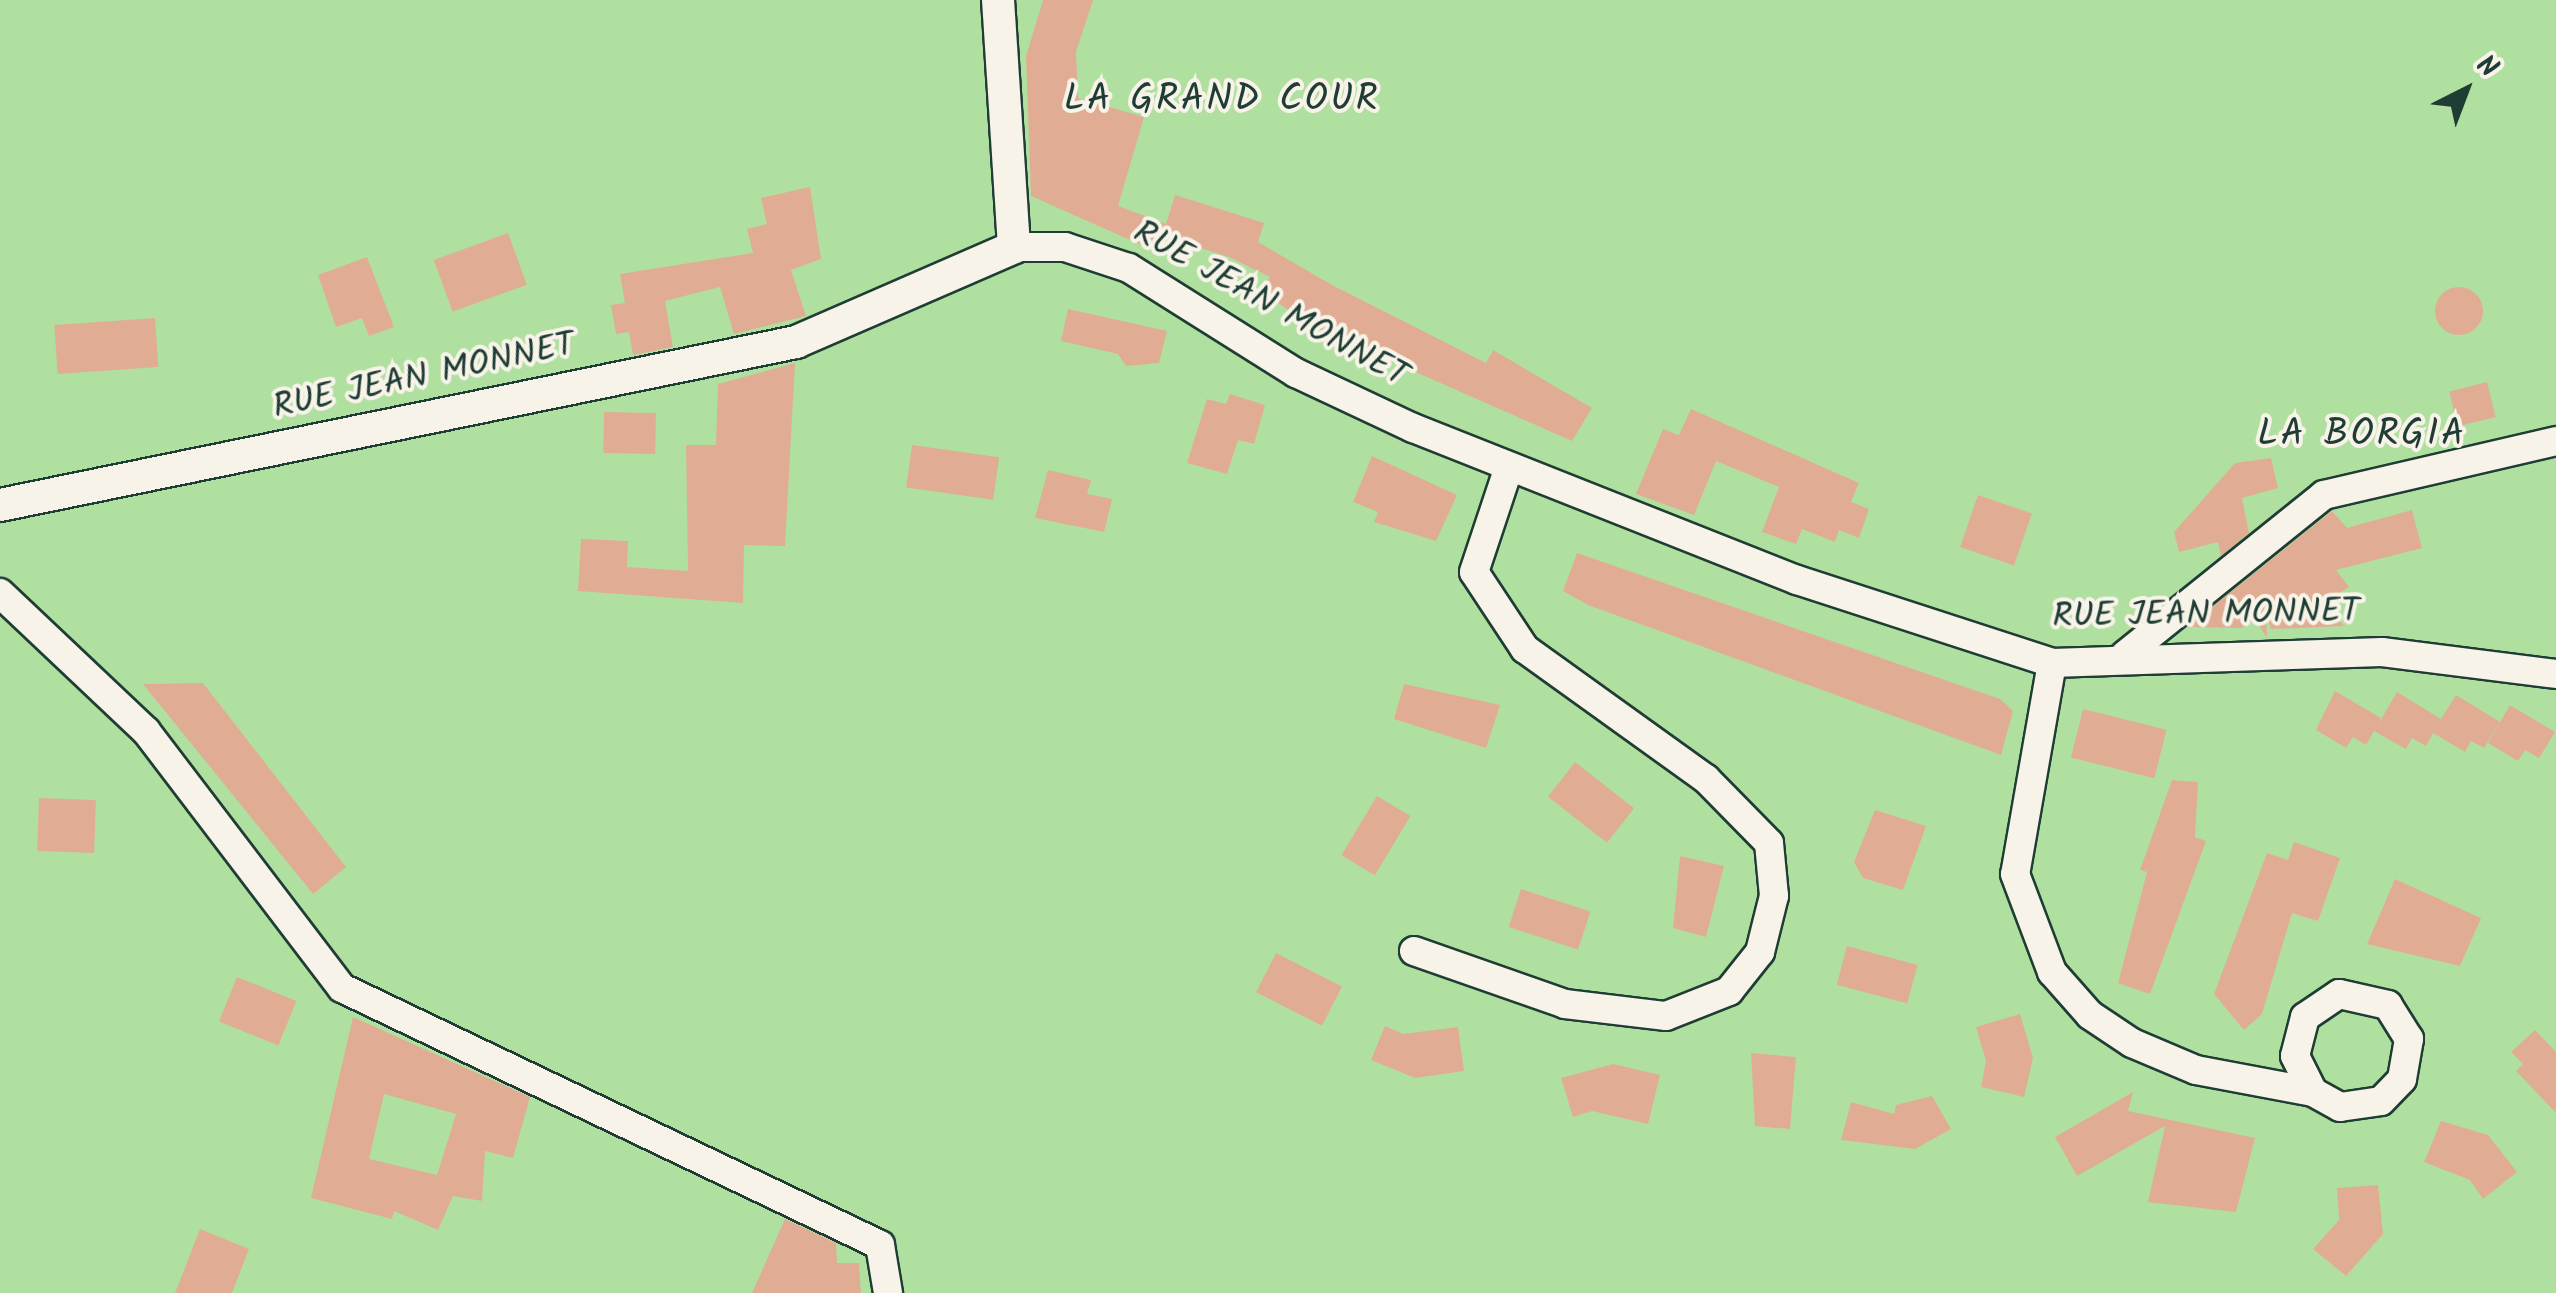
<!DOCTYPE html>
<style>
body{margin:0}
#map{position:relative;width:2556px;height:1293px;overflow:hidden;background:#f7f3e8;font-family:Kalam,sans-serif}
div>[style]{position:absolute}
.green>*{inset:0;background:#b0e0a0;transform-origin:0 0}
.building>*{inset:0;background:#e0ad94;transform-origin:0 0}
.round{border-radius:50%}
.roads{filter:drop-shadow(2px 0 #1f3d34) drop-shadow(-2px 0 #1f3d34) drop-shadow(0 2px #1f3d34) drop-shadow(0 -2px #1f3d34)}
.minor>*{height:28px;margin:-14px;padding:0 14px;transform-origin:14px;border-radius:14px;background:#f7f3e8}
.tertiary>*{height:32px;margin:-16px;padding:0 16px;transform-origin:16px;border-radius:16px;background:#f7f3e8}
span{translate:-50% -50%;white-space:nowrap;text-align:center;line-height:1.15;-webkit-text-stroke:8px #f7f3e8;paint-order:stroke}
.street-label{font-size:35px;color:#1f3d34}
.neighbourhood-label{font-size:38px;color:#1f3d34;letter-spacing:2.5px}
.north{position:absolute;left:2416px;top:40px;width:100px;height:100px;-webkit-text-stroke:8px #f7f3e8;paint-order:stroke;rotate:42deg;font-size:28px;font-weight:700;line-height:40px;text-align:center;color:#1f3d34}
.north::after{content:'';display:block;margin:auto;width:35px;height:45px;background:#1f3d34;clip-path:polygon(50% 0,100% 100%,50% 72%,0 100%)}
</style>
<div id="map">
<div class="green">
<div style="left:0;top:0;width:2556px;height:1293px"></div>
</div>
<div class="building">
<div style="clip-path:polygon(1043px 0,1093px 0,1076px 52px,1078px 98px,1144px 117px,1118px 206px,1166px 224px,1175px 195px,1264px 223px,1258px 242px,1332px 285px,1486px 363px,1493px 350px,1592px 408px,1572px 441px,1309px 325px,1262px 291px,1270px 277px,1229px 257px,1162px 236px,1157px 252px,1031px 196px,1026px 56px)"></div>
<div style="clip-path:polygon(810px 187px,821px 259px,791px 270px,806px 316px,734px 334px,720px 287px,665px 301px,673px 347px,633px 355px,629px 332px,616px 334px,611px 305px,625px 303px,620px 274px,753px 253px,747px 229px,767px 224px,761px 198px)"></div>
<div style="left:508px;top:233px;width:55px;height:79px;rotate:70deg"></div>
<div style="clip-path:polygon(367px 257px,394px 327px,369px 336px,362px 318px,336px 327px,318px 275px)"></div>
<div class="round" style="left:2435px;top:287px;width:48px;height:48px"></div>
<div style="clip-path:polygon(1068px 309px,1167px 331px,1159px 363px,1126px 366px,1118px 354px,1061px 341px)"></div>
<div style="left:155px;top:318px;width:49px;height:101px;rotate:86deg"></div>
<div style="clip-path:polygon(795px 363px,785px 546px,744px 545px,743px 603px,578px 591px,581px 539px,628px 541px,627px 567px,688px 571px,686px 445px,716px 445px,718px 384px)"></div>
<div style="left:2487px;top:382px;width:36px;height:39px;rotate:76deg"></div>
<div style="clip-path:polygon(1230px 394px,1265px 405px,1254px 444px,1238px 440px,1227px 474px,1187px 463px,1207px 399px,1226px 404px)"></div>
<div style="clip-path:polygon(1691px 409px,1859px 483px,1851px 502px,1869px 509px,1859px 538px,1839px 530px,1835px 542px,1802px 529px,1796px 544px,1762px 532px,1779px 487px,1716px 461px,1694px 515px,1636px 494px,1663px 429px,1679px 435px)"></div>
<div style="left:604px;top:412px;width:52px;height:41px;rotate:1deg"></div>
<div style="left:912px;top:445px;width:88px;height:43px;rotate:8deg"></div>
<div style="clip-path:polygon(1372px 456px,1457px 495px,1436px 541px,1374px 522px,1378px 512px,1353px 502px)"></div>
<div style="clip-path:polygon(2271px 458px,2278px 488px,2242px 498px,2249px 533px,2221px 556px,2218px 542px,2179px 552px,2174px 532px,2235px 463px)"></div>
<div style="clip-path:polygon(1048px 470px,1091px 480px,1087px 494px,1112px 499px,1104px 532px,1035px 518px)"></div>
<div style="left:1978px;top:495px;width:57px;height:55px;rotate:19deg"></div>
<div style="clip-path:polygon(2412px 510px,2422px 548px,2336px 570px,2349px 587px,2325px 602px,2344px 626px,2271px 629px,2266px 615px,2267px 638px,2255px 619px,2242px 628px,2187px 627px,2332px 511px,2347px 528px)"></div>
<div style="clip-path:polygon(1577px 553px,2000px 699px,2013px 711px,2001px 755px,1588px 605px,1563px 591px)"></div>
<div style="clip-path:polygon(203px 683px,346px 867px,313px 894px,143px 684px)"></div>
<div style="clip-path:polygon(1404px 684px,1500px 705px,1486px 748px,1394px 719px)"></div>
<div style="clip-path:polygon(2335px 691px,2381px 718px,2377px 726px,2397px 692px,2441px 719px,2456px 695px,2500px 722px,2484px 748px,2471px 741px,2465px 752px,2433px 733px,2426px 746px,2412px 738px,2406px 749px,2374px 731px,2366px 745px,2353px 737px,2346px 748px,2316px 730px)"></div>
<div style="clip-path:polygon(2510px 705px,2555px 732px,2539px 758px,2525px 750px,2518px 761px,2488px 743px)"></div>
<div style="left:2083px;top:709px;width:86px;height:50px;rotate:14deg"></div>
<div style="left:1575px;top:762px;width:75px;height:44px;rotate:38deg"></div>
<div style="clip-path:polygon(2172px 780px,2198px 782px,2195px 837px,2206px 841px,2150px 994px,2118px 983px,2147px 872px,2140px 870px)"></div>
<div style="left:1377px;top:796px;width:39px;height:69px;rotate:31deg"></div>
<div style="left:39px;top:798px;width:57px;height:53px;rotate:2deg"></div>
<div style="clip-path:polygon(1875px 810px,1926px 826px,1903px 890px,1863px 878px,1854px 862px)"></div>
<div style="clip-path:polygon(2294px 842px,2340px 858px,2318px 921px,2292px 913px,2262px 1014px,2244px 1030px,2214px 994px,2267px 853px,2288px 860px)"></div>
<div style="clip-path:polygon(1680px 856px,1724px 866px,1706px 937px,1673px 928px)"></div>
<div style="clip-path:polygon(2395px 879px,2481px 918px,2460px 966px,2367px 944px)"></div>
<div style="left:1521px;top:889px;width:73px;height:40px;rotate:18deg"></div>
<div style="left:1847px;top:946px;width:73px;height:40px;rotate:15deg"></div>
<div style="left:1276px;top:953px;width:74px;height:44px;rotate:27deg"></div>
<div style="left:237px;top:977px;width:64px;height:48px;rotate:22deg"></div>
<div style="clip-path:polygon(2020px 1014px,2033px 1058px,2024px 1097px,1981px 1087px,1986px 1061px,1976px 1027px)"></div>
<div style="clip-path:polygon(evenodd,353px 1017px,530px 1097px,513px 1158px,485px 1151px,482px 1201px,453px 1196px,438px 1230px,394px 1211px,392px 1219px,311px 1198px,353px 1017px,384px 1094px,456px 1114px,437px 1175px,369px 1159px,384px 1094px)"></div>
<div style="clip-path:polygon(1385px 1026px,1403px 1034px,1458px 1027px,1464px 1071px,1415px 1078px,1371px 1060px)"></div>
<div style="clip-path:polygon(2535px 1030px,2556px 1052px,2556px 1113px,2516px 1071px,2523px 1064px,2511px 1052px)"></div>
<div style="clip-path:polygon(1751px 1053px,1796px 1057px,1790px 1129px,1755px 1126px)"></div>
<div style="clip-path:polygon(1613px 1064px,1660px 1075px,1648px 1124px,1592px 1111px,1573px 1117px,1561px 1078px)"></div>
<div style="clip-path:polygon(2133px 1092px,2128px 1111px,2255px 1138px,2236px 1212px,2148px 1202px,2165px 1126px,2077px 1176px,2055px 1137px)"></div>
<div style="clip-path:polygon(1932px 1096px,1951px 1129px,1915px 1149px,1841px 1140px,1851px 1102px,1894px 1114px,1896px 1105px)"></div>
<div style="clip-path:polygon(2441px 1121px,2488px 1135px,2517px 1172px,2483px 1199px,2470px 1180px,2424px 1162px)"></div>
<div style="clip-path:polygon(2378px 1185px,2383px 1234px,2346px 1276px,2313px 1249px,2339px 1220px,2337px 1188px)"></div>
<div style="clip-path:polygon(785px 1219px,836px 1243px,837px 1263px,859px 1263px,861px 1293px,752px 1293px)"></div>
<div style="clip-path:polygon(200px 1229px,249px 1249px,232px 1293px,175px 1293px)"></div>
</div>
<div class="roads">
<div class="minor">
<div style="left:1014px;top:247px;width:51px"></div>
<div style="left:1065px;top:247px;width:67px;rotate:18.2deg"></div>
<div style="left:1129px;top:268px;width:197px;rotate:32.2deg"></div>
<div style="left:1296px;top:373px;width:129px;rotate:25.2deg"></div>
<div style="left:1413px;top:428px;width:413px;rotate:21.6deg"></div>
<div style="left:1797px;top:580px;width:268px;rotate:18deg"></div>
<div style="left:2052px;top:663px;width:330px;rotate:-1.9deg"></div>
<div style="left:2382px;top:652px;width:175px;rotate:7.2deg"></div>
<div style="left:0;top:593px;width:201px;rotate:43.4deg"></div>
<div style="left:146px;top:731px;width:323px;rotate:52.7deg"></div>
<div style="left:342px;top:988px;width:596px;rotate:25.53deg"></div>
<div style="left:880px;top:1245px;width:49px;rotate:80.5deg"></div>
<div style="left:2125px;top:655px;width:255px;rotate:-38.8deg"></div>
<div style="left:2324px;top:495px;width:238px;rotate:-13.1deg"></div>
<div style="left:2052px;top:663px;width:214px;rotate:99.9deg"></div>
<div style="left:2015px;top:874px;width:105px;rotate:69.3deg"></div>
<div style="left:2052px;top:972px;width:57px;rotate:48.5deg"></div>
<div style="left:2090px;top:1015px;width:50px;rotate:33.7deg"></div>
<div style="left:2132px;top:1043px;width:69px;rotate:22.9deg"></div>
<div style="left:2196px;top:1070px;width:119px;rotate:10.6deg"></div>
<div style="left:2313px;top:1092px;width:31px;rotate:29deg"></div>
<div style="left:2340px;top:1107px;width:41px;rotate:-8.3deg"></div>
<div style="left:2381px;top:1101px;width:30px;rotate:-46deg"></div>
<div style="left:2402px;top:1079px;width:41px;rotate:-80.1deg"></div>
<div style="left:2409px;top:1039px;width:40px;rotate:-122deg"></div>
<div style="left:2388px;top:1005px;width:50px;rotate:-167.3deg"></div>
<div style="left:2339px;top:994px;width:41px;rotate:145.9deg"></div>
<div style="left:2305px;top:1017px;width:40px;rotate:104.4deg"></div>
<div style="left:2295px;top:1056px;width:40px;rotate:63.4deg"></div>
<div style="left:1414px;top:951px;width:160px;rotate:19.3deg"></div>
<div style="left:1565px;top:1004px;width:102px;rotate:6.8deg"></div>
<div style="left:1666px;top:1016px;width:68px;rotate:-21.6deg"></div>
<div style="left:1729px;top:991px;width:50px;rotate:-51.5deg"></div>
<div style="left:1760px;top:952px;width:58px;rotate:-76deg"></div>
<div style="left:1774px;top:896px;width:53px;rotate:-95.4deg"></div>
<div style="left:1769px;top:843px;width:90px;rotate:-134.5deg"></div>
<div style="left:1706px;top:779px;width:223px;rotate:-144.3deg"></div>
<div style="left:1525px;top:649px;width:92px;rotate:-123.5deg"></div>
<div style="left:1474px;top:572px;width:111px;rotate:-71.6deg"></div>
</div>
<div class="tertiary">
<div style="left:0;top:505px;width:813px;rotate:-11.57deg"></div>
<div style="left:796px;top:342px;width:238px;rotate:-23.5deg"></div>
<div style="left:1014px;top:247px;width:248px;rotate:-93.7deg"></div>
</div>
</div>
<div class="street-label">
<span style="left:1270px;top:305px;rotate:29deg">RUE JEAN MONNET</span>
<span style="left:424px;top:377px;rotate:-12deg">RUE JEAN MONNET</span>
<span style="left:2206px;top:615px;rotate:-1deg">RUE JEAN MONNET</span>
</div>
<div class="neighbourhood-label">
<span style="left:1222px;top:101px">LA GRAND COUR</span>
<span style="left:2362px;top:436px">LA BORGIA</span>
</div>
<div class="north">N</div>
</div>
